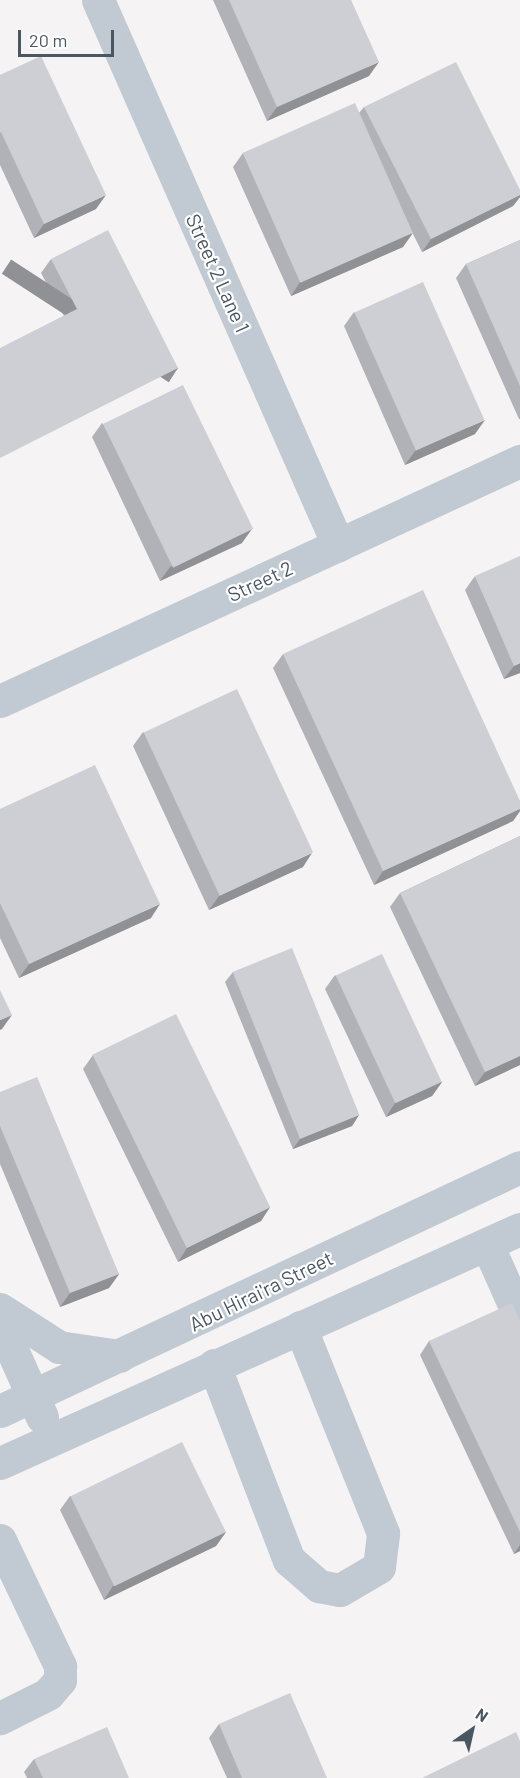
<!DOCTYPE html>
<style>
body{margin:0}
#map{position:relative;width:520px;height:1778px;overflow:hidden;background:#f5f3f3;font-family:Barlow,sans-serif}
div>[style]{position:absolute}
.minor>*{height:33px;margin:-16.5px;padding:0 16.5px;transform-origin:16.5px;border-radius:16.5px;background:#c1cad2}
.wall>*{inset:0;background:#b0b2b7}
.shaded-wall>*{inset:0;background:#909195;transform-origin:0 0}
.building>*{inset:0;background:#cdcfd5;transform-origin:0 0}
span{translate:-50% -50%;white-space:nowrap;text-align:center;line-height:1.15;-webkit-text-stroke:4.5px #fff;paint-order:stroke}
.street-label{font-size:20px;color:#4a5661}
.north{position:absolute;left:442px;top:1700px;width:60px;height:60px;-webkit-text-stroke:4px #fff;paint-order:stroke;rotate:34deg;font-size:16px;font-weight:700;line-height:24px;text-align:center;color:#4a5661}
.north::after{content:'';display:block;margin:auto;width:21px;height:27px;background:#4a5661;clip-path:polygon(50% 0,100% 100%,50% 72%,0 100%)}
.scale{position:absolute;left:18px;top:30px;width:96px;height:27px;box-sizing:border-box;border:3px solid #4a5661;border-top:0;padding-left:8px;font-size:18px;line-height:21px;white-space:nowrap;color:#4a5661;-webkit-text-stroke:4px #fff;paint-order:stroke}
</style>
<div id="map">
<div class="minor">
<div style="left:98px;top:0;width:596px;rotate:66.23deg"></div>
<div style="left:0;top:701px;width:573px;rotate:-24.78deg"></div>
<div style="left:487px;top:1244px;width:81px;rotate:66deg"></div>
<div style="left:0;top:1309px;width:70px;rotate:32.8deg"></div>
<div style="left:59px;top:1347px;width:61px;rotate:8.5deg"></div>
<div style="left:0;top:1323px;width:103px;rotate:65.9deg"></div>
<div style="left:214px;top:1365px;width:209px;rotate:69deg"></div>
<div style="left:289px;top:1560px;width:40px;rotate:41deg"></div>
<div style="left:319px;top:1586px;width:21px;rotate:11deg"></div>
<div style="left:340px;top:1590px;width:45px;rotate:-30.5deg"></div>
<div style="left:379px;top:1567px;width:34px;rotate:-83deg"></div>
<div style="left:383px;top:1533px;width:222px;rotate:-111.9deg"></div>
<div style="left:0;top:1411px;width:574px;rotate:-25.14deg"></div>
<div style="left:0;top:1463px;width:570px;rotate:-24.23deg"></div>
<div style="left:0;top:1540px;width:140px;rotate:64.5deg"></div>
<div style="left:60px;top:1666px;width:14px;rotate:90deg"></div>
<div style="left:60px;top:1680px;width:18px;rotate:131deg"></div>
<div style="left:48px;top:1694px;width:54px;rotate:153.4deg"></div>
</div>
<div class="wall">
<div style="clip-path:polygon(213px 0,351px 0,369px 76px,267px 121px)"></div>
<div style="clip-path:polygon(0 75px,96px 209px,34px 238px,0 165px)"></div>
<div style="clip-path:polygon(364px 107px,520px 190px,520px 197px,513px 206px,422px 252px,412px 232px,403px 247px,291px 296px,233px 167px,243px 153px,359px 113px)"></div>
<div style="clip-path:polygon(520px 240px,520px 419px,519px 419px,456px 278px,466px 264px)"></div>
<div style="clip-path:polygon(51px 259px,169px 382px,64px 316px,41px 273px)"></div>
<div style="clip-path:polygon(354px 312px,475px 434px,405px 465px,344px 326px)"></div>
<div style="clip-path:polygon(102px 423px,242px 543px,160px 581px,92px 437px)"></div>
<div style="clip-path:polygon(475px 576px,520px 673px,504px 679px,465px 590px)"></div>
<div style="clip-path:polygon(283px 654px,520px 801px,520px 811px,513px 821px,374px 885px,273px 668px)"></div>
<div style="clip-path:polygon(143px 732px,303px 867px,209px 910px,133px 746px)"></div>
<div style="clip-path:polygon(0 809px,151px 918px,19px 978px,0 938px)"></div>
<div style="clip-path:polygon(520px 836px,520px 1065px,475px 1086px,390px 907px,400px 893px)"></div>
<div style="clip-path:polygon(233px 972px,359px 1115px,352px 1126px,293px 1149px,225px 982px)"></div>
<div style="clip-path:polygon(335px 975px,442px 1082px,432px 1096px,386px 1117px,325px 989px)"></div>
<div style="clip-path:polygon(93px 1055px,270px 1207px,261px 1221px,178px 1262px,83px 1069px)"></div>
<div style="clip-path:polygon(0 1092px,119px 1274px,109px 1288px,60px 1307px,0 1164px)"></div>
<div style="clip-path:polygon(520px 1321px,520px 1551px,514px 1554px,420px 1355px,429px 1341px)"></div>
<div style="clip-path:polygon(70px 1496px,226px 1532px,216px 1546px,104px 1600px,60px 1510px)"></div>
<div style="clip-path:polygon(219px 1724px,327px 1778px,227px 1778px,209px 1738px)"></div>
<div style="clip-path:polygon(34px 1759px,129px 1778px,27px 1778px,24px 1772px)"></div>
</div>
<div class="shaded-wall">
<div style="clip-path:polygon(379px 62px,369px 76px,267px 121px,277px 107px)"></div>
<div style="clip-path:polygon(106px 195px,96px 209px,34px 238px,44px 224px)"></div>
<div style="clip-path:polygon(520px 195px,520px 197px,513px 206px,422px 252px,431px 239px)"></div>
<div style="clip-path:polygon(413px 233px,403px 247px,291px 296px,300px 282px)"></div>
<div style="left:178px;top:368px;width:17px;height:199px;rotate:123deg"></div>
<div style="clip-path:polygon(485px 420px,475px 434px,405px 465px,415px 451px)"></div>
<div style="clip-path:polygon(252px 529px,242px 543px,160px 581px,170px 567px)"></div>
<div style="clip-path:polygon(520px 663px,520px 673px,504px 679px,514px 666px)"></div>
<div style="clip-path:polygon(520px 809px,520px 811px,513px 821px,374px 885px,383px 871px)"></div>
<div style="clip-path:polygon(312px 853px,303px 867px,209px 910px,219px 896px)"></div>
<div style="clip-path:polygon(160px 904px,151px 918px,19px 978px,29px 964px)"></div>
<div style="clip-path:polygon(12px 1015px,2px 1029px,0 1030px,0 1020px)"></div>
<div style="clip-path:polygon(520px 1056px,520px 1065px,475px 1086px,485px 1072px)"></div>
<div style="clip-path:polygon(442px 1082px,432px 1096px,386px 1117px,395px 1103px)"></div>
<div style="clip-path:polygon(359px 1115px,352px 1126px,293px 1149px,300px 1139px)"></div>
<div style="clip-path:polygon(270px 1207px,261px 1221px,178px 1262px,187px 1248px)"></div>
<div style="clip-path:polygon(119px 1274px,109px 1288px,60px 1307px,70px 1293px)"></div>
<div style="clip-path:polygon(226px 1532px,216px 1546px,104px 1600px,113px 1586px)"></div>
<div style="clip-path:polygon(520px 1545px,520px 1551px,514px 1554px)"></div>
</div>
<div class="building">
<div style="clip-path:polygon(229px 0,351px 0,379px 62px,277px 107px)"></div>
<div style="clip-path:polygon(41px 56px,106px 195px,44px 224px,1px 132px,0 133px,0 75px)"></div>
<div style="clip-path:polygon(456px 62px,520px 190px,520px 195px,431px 239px,364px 107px)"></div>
<div style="left:355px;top:103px;width:142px;height:123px;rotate:66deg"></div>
<div style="clip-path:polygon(108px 230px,178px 368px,0 458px,0 348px,77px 309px,51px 259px)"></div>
<div style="clip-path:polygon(520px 240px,520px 386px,466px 264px)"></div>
<div style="left:423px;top:282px;width:151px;height:75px;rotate:66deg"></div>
<div style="left:183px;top:385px;width:160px;height:89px;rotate:64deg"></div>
<div style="clip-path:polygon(520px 556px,520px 663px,514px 666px,475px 576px)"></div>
<div style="clip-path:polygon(423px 590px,520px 801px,520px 809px,383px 871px,283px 654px)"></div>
<div style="left:237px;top:689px;width:180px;height:103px;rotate:65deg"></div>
<div style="clip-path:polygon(95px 765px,160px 904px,29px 964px,0 903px,0 809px)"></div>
<div style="clip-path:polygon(520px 836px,520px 1056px,485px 1072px,400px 893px)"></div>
<div style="left:292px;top:948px;width:180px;height:64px;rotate:68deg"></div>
<div style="left:382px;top:954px;width:141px;height:51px;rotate:65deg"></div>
<div style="clip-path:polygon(0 990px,12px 1015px,0 1020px)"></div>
<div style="left:176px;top:1014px;width:215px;height:93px;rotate:64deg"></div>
<div style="clip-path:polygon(37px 1077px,119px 1274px,70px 1293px,0 1126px,0 1092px)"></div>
<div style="clip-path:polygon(512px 1303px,520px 1321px,520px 1532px,429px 1341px)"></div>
<div style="left:182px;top:1442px;width:100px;height:124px;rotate:64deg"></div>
<div style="clip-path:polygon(290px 1693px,327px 1778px,242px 1778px,219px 1724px)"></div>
<div style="clip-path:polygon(107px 1727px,129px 1778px,43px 1778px,34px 1759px)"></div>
<div style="clip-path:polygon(516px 1732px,520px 1741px,520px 1778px,422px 1778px)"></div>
</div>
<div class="street-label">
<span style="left:218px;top:273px;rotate:66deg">Street 2 Lane 1</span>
<span style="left:260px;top:581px;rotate:-25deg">Street 2</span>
<span style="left:261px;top:1291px;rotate:-26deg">Abu Hirai'ra Street</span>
</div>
<div class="north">N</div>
<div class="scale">20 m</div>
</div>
